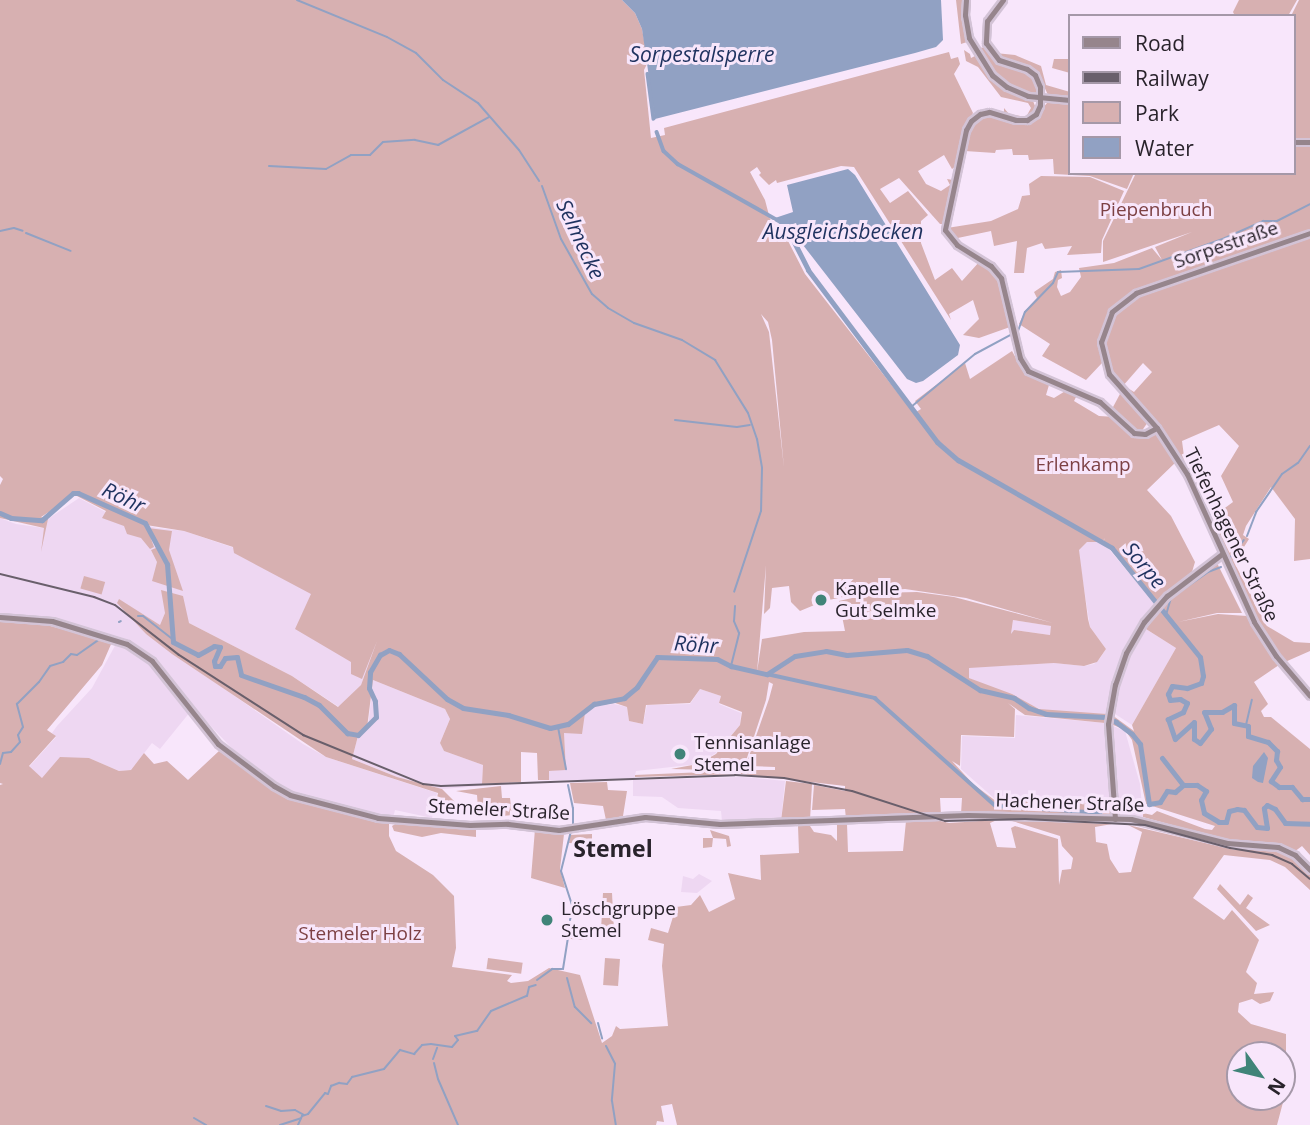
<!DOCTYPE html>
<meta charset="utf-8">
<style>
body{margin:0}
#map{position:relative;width:1310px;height:1125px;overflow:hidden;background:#f8e6fb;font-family:"Open Sans",sans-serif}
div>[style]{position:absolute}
.built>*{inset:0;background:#eed7f2}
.green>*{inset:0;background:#d7b0b1;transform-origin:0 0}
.round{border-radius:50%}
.water>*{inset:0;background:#91a1c3}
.stream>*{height:2px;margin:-1px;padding:0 1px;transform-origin:1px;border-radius:1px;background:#91a1c3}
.canal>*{height:3.5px;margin:-1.75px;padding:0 1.75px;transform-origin:1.75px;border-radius:1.75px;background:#91a1c3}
.river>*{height:5px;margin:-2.5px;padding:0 2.5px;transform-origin:2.5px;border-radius:2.5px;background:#91a1c3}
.roads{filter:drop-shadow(2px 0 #d3c3d6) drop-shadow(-2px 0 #d3c3d6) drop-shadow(0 2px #d3c3d6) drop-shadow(0 -2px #d3c3d6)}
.secondary>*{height:5px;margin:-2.5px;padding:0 2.5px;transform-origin:2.5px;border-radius:2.5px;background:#96858c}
.rail>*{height:2px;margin:-1px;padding:0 1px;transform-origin:1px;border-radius:1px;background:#695f6b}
.dots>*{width:19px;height:19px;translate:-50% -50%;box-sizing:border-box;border:4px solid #f8e6fb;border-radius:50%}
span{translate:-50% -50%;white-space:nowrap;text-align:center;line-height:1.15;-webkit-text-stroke:6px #f8e6fb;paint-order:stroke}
.park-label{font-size:19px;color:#7d4144}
.street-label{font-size:19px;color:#29232b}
.poi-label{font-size:19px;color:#29232b}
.left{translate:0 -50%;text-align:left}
.water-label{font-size:21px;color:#1f325f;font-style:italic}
.quarter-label{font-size:23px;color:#29232b;font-weight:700}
.legend{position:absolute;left:1068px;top:14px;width:228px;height:161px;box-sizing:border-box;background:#f8e6fb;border:2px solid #a598a8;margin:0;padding:9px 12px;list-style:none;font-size:21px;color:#29232b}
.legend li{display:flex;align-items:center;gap:14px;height:35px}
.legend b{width:35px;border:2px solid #a598a8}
.north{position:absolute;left:1226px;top:1041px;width:70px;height:70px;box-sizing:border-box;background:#f8e6fb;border:2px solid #a598a8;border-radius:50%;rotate:124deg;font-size:19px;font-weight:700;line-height:28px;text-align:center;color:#29232b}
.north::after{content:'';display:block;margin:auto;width:24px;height:32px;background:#408478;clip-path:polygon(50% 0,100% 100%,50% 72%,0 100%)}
</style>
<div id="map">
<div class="built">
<div style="clip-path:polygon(79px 498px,117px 518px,157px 528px,184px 531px,264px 558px,300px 573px,359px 613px,377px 641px,361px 685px,339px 707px,292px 676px,189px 623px,165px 613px,160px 625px,119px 600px,146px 634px,303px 744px,326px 757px,437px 793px,432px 818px,395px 810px,393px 818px,287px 791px,246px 763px,186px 700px,154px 659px,140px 649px,111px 635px,69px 623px,41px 616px,0 614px,0 518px,16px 524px,44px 528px,48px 519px)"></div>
<div style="clip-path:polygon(1087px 542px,1103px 542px,1160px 610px,1146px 629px,1176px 648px,1132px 725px,1112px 712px,1111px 725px,1125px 731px,1140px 784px,1143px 817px,1122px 815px,1116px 805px,995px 799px,961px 769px,962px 736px,1015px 738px,1016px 715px,1105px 723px,1106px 714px,1047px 712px,969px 678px,969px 667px,1054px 663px,1084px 666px,1094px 664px,1100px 658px,1106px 649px,1090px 627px,1078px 550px)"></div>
<div style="clip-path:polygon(1013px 620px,1052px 626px,1050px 635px,1015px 630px,1014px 634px,1011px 634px)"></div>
<div style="clip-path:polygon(117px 642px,145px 658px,190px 712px,160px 749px,152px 743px,131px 770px,119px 771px,89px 758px,42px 778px,29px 767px,56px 737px,52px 733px,57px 726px,92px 688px)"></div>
<div style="clip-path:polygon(373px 680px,445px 709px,450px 719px,440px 743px,444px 751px,483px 765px,482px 786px,442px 789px,397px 777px,352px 759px,358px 736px,368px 728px)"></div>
<div style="clip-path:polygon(700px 689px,721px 696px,719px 704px,741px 713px,740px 725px,716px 753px,698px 764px,636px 771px,634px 780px,742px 777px,785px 781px,781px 821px,722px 821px,721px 811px,678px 808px,662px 797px,633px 796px,633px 780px,549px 780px,549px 771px,566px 769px,564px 733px,595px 706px,614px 704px,627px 707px,629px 721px,643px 724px,647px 705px,690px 704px)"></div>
<div style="clip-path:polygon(699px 874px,712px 881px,697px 893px,681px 892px,683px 876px,693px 879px)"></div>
</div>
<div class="green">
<div style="clip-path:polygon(evenodd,0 0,622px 0,635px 13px,642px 29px,648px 62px,644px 70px,651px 138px,665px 135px,664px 128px,949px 52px,951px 59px,958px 57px,960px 64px,954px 74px,973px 113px,966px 126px,956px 166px,952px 169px,944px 155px,918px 171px,926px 184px,941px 191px,950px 185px,947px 179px,953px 180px,944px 224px,940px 224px,899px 178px,880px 189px,890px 203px,908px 191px,928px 215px,921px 221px,921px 243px,935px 280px,952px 268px,962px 281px,980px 261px,989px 267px,998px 278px,1010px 327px,979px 338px,963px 335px,979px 319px,973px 300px,949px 314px,951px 320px,854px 167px,841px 166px,777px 183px,776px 180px,769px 185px,759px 175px,761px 173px,757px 167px,750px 172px,765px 200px,770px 219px,786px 237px,805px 274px,936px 442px,958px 461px,1066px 521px,959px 460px,937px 441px,916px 412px,921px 409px,915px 401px,965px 363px,970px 379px,1012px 351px,1024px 373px,1049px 385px,1046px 395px,1054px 398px,1067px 390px,1077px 395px,1074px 401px,1099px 416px,1116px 417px,1130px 433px,1141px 437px,1156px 433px,1177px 461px,1147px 490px,1171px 516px,1195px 562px,1192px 572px,1157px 602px,1103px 541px,1105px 538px,1103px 542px,1087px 542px,1079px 550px,1088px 619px,1090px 627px,1106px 649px,1097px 662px,1084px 666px,1054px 663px,969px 668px,969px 678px,1012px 694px,1039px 709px,1107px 714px,1105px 723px,1025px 715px,1008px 703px,1015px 709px,1014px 737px,961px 735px,960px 766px,952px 761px,973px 784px,997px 802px,1020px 800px,1111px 805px,1110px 814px,961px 814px,962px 798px,940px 798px,941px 815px,846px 819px,845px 809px,812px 810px,814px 785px,845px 791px,845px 786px,742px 774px,635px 777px,635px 775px,705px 772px,716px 770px,671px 769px,698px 764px,716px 754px,740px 725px,742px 712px,719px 703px,721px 696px,700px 689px,690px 703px,646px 705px,643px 724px,629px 721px,627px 707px,615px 703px,595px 706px,585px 713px,582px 734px,564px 733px,566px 770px,549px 771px,549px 780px,538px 780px,537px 753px,521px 752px,521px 782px,482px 784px,483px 765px,444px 751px,440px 743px,450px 719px,445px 709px,373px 680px,367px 728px,358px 736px,352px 759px,397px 777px,442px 789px,461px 808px,458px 813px,434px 814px,438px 793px,326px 757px,172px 654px,146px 634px,117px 603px,119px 599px,160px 625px,165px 613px,161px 590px,183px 596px,189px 623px,292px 676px,338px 707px,361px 685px,377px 641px,362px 679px,351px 674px,351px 662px,295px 629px,311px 594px,234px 553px,233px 547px,184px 531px,146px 525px,154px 547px,150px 549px,141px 538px,127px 534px,124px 526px,102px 518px,106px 511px,75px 495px,41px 517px,48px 519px,41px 552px,44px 528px,0 518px,0 485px,3px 479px,0 476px,0 0,761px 314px,768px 322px,772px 340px,784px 468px,769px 332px,761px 314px,0 0,766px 565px,764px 614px,770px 608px,772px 588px,789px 586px,791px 602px,800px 611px,824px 601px,867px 592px,905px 589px,966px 598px,1053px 623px,954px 597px,917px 592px,874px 593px,839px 601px,845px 631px,804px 632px,762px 639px,757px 672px,766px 565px,0 0,1013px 620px,1051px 626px,1050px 635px,1014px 630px,1011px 634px,1013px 620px,0 0,769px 682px,773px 684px,769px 699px,747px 762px,750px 766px,775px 767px,775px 770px,743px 770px,766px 700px,769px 682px)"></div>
<div style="clip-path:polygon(956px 0,963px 0,961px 17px,967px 42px,961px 44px)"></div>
<div style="clip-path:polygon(1239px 0,1297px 0,1288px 16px,1235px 16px,1233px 12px)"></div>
<div style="clip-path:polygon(1299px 0,1310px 0,1310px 139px,1294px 139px,1294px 16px,1291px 16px)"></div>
<div style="clip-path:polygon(968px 46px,971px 58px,975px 56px,1000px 87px,1033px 101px,1035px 106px,1033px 113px,1026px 118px,1019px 119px,1004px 113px,1004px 108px,1009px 114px,1026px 117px,1031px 108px,1028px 103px,1001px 97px,978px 67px,966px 61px,964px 50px,970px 54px)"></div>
<div style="clip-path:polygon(989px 47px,995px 53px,1015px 55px,1041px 66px,1046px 85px,1070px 92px,1070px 98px,1048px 95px,1038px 73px,1033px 75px,1039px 89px,1035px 96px,1008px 85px,994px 72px,978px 48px)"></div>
<div style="clip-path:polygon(1054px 59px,1070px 59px,1070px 73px,1052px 68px)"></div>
<div style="clip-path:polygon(1047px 103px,1070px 103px,1070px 173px,1134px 173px,1127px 189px,1090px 176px,1054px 174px,1053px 159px,1029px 160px,1028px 155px,1013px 155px,1012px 149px,996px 150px,995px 153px,965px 151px,968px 132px,975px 119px,986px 114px,1014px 121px,1038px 114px)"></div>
<div style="clip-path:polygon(1294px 143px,1310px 144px,1310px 230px,1124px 299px,1105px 321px,1100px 345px,1102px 363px,1086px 380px,1042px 356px,1050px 344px,1019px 324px,1025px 311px,1037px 298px,1034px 292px,1053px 279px,1055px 272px,1061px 270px,1062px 278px,1058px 280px,1057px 287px,1061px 296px,1070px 292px,1081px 277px,1079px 268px,1114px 263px,1152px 248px,1162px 260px,1155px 247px,1192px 232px,1103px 262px,1103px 241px,1136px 173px,1294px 173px)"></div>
<div style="clip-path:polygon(1041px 176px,1090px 177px,1124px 191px,1102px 240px,1101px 253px,1067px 255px,1072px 246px,1045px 249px,1042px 243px,1027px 248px,1024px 273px,1014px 273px,1017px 241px,994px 246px,991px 231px,953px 239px,947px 228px,991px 221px,1018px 209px,1022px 196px,1030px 195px,1029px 184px)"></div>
<div style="clip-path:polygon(1310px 235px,1310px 559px,1294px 561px,1295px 519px,1271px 487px,1246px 526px,1243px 535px,1249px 539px,1237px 558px,1236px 566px,1267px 626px,1294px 642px,1310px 643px,1310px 651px,1285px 662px,1253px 615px,1216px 529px,1214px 516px,1233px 502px,1221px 476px,1239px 446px,1219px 425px,1182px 441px,1185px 464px,1162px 428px,1125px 389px,1126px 387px,1134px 392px,1152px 372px,1143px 363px,1122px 387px,1111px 375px,1103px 342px,1116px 311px,1142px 293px)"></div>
<div style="clip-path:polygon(1121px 392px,1148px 422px,1141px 432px,1137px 433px,1112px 409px)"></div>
<div style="clip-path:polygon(148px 528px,172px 531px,169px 550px,183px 591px,152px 581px,157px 562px,151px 550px,156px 548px)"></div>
<div style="clip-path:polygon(1217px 563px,1242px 613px,1217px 613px,1178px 622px,1218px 614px,1247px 616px,1279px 665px,1254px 682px,1268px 704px,1261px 711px,1264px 717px,1271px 717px,1310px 749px,1310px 855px,1302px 846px,1294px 852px,1272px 843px,1230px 841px,1143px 817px,1143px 813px,1152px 815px,1157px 811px,1205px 829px,1212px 830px,1215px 826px,1146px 804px,1132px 740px,1125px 730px,1111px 724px,1112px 715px,1134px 731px,1132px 725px,1176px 648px,1146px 629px,1160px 610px,1182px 633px,1159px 606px,1173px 591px,1206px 566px)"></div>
<div style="left:84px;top:576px;width:22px;height:13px;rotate:16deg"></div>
<div style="clip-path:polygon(evenodd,0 620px,35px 622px,112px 642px,102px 665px,47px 730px,56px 736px,29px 766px,42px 778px,60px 757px,89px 758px,119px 771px,131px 770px,144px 753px,154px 764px,167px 761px,188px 780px,219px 751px,285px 798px,389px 822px,389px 836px,396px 851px,433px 875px,454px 896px,456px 948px,452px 967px,512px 975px,507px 981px,511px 983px,528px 981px,549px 968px,580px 975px,602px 1043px,612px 1036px,616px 1026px,620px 1029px,668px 1026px,662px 966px,664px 944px,648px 940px,651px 928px,668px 933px,676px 907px,691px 905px,700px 895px,709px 912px,735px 899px,728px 873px,761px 880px,760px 855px,799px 853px,798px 826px,810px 826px,814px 832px,831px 835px,837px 841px,837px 824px,847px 824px,848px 852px,903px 851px,906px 821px,936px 820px,949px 823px,997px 820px,990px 823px,997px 847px,1016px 848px,1011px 828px,1015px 826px,1058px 839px,1059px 885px,1062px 870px,1071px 869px,1073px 858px,1062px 846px,1060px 836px,1009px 820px,1112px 824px,1095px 827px,1096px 842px,1107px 844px,1110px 859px,1119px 873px,1131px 872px,1142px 832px,1128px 825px,1235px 850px,1250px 847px,1285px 853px,1310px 873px,1310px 890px,1285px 867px,1270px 860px,1224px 855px,1193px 898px,1224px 920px,1232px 910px,1259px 940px,1246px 972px,1257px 983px,1254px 994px,1274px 992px,1270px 1001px,1260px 1004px,1252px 999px,1239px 1003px,1238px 1012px,1251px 1024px,1286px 1034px,1286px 1091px,1277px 1125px,677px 1125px,672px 1104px,661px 1106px,664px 1122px,657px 1121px,656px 1125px,0 1125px,0 785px,3px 784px,0 783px,0 620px,1240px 1055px,1282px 1055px,1282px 1097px,1240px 1097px,1240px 1055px)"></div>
<div class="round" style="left:671px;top:745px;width:18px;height:18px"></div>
<div style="clip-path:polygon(786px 781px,812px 784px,810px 820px,781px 821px)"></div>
<div style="clip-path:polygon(607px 782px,608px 790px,627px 791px,623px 816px,606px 820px,603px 806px,574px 803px,570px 783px)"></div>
<div style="clip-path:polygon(501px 786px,502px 798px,510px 798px,512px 815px,503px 816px,502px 811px,490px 809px,489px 803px,482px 804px,478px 808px,477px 795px,456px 791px)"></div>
<div style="clip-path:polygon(397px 823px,476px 828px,476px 837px,441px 833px,422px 837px,394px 831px,392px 826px)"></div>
<div style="clip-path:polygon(535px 829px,564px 834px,560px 869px,565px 888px,531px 878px)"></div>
<div style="clip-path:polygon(710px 830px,729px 836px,731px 846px,727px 847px,726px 839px,713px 838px,712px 847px,703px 848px,703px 838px,713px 838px)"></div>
<div style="clip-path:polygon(592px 834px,592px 844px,569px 843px,570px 835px)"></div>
<div style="clip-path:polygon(1220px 884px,1240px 905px,1248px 894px,1253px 898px,1246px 908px,1270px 925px,1256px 931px,1217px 889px)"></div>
<div style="clip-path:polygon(603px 893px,612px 893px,614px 930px,601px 930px)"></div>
<div style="left:571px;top:929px;width:18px;height:10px;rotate:3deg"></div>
<div style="left:488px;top:958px;width:35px;height:11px;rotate:8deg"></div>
<div style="left:605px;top:958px;width:15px;height:27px;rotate:4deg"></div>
</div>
<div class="water">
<div style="clip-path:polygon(622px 0,941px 0,943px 40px,936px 47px,915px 53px,655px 119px,642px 29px,635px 13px)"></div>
<div style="clip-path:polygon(848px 169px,855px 175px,960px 345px,958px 355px,923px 381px,916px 383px,907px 379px,803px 245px,796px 223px,790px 225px,796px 247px,775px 218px,793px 212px,787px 185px)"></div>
<div style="clip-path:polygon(1264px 752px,1268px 758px,1263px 783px,1258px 782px,1252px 778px,1253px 766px)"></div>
</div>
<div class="stream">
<div style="left:297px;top:0;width:97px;rotate:22.3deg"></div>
<div style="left:387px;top:37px;width:33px;rotate:29deg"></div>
<div style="left:416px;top:53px;width:38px;rotate:45deg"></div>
<div style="left:443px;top:80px;width:42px;rotate:33.3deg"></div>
<div style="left:478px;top:103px;width:62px;rotate:48.9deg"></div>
<div style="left:519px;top:150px;width:37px;rotate:57deg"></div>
<div style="left:269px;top:166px;width:57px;rotate:3deg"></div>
<div style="left:326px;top:169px;width:29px;rotate:-29deg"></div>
<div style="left:351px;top:155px;width:19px"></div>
<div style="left:370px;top:155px;width:18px;rotate:-45deg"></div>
<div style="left:383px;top:142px;width:32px;rotate:-4deg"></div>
<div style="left:415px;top:140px;width:24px;rotate:12deg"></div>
<div style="left:438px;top:145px;width:58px;rotate:-28.8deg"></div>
<div style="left:542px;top:186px;width:56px;rotate:70.3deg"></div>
<div style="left:561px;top:239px;width:63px;rotate:60.6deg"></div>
<div style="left:592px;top:294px;width:21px;rotate:41deg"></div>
<div style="left:608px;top:308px;width:30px;rotate:30deg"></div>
<div style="left:634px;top:323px;width:51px;rotate:19.5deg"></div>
<div style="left:682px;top:340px;width:39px;rotate:31deg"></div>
<div style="left:715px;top:360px;width:62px;rotate:58.1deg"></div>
<div style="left:748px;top:413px;width:28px;rotate:71deg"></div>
<div style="left:757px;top:439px;width:29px;rotate:80deg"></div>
<div style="left:762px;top:468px;width:43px;rotate:91.3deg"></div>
<div style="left:761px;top:511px;width:85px;rotate:108.4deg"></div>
<div style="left:0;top:231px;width:14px;rotate:-12deg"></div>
<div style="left:14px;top:228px;width:9px;rotate:18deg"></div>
<div style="left:26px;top:233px;width:48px;rotate:21.8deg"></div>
<div style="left:1018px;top:331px;width:20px;rotate:-70deg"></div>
<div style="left:1025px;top:312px;width:40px;rotate:-46deg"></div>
<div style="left:1053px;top:283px;width:12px;rotate:-66deg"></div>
<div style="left:1058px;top:272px;width:81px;rotate:-2.1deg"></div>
<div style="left:1139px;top:269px;width:91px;rotate:-19.8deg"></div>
<div style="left:1225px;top:238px;width:42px;rotate:-24.1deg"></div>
<div style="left:1263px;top:221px;width:14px"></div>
<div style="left:1277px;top:221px;width:37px;rotate:-27deg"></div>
<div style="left:911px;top:407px;width:83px;rotate:-39.6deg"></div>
<div style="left:975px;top:354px;width:42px;rotate:-28.4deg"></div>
<div style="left:675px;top:420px;width:62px;rotate:6.4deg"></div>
<div style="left:737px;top:427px;width:13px;rotate:-9deg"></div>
<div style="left:1247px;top:536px;width:26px;rotate:-69deg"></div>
<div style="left:1256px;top:512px;width:46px;rotate:-55.6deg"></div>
<div style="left:1282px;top:474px;width:19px;rotate:-35deg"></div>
<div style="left:1298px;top:463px;width:21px;rotate:-55deg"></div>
<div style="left:1229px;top:559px;width:24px;rotate:-52deg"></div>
<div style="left:1166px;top:615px;width:18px;rotate:-74deg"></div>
<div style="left:1171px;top:598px;width:45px;rotate:-35.1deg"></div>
<div style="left:1208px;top:572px;width:14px;rotate:-21deg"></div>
<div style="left:138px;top:616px;width:5px"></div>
<div style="left:143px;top:616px;width:36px;rotate:38deg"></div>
<div style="left:119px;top:622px;width:2px;rotate:-27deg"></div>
<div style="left:731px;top:666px;width:34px;rotate:-76deg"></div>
<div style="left:739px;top:633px;width:13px;rotate:-113deg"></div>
<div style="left:734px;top:621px;width:15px;rotate:-86deg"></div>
<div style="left:1246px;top:725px;width:26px;rotate:-77deg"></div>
<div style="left:558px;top:727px;width:43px;rotate:79.2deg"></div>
<div style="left:0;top:764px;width:11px;rotate:-75deg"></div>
<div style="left:3px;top:753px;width:8px;rotate:-7deg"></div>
<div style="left:11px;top:752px;width:13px;rotate:-48deg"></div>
<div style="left:20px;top:742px;width:7px;rotate:-106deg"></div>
<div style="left:18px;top:735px;width:9px;rotate:-58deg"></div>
<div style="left:23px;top:727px;width:24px;rotate:-105deg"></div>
<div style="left:17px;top:704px;width:31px;rotate:-45deg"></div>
<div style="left:39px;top:682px;width:19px;rotate:-55deg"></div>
<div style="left:50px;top:666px;width:14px;rotate:-17deg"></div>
<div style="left:63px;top:662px;width:11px;rotate:-45deg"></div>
<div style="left:71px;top:654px;width:6px;rotate:9deg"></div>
<div style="left:77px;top:655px;width:28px;rotate:-35deg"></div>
<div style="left:568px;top:785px;width:24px;rotate:78deg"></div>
<div style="left:573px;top:808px;width:17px;rotate:90deg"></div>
<div style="left:570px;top:920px;width:12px;rotate:-76deg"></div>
<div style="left:573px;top:908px;width:39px;rotate:-108deg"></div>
<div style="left:561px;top:871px;width:41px;rotate:-76deg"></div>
<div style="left:563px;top:969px;width:39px;rotate:-81deg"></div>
<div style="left:567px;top:978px;width:30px;rotate:75deg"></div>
<div style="left:575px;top:1007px;width:23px;rotate:45deg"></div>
<div style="left:537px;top:980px;width:19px;rotate:-36deg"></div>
<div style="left:552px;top:969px;width:10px"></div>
<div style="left:598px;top:1023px;width:16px;rotate:75deg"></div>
<div style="left:606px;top:1046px;width:20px;rotate:63deg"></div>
<div style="left:615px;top:1064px;width:37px;rotate:95deg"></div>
<div style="left:612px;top:1101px;width:24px;rotate:81deg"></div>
<div style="left:433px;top:1059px;width:12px;rotate:-70deg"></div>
<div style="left:434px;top:1063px;width:16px;rotate:76deg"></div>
<div style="left:438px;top:1079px;width:50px;rotate:66.5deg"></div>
<div style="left:266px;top:1106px;width:16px;rotate:18deg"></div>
<div style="left:281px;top:1111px;width:14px;rotate:-4deg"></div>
<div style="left:295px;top:1110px;width:10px;rotate:29deg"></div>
<div style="left:194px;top:1118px;width:14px;rotate:30deg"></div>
<div style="left:280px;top:1125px;width:22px;rotate:-18deg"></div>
<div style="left:298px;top:1125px;width:10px;rotate:-66deg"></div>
<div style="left:302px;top:1116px;width:6px;rotate:-18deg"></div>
<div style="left:308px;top:1114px;width:27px;rotate:-51deg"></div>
<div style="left:325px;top:1093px;width:3px;rotate:18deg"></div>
<div style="left:328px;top:1094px;width:9px;rotate:-69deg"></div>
<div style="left:331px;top:1086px;width:9px;rotate:-21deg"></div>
<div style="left:339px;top:1083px;width:8px;rotate:7deg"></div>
<div style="left:347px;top:1084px;width:9px;rotate:-54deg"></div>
<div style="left:352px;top:1077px;width:33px;rotate:-14deg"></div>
<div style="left:384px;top:1069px;width:25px;rotate:-50deg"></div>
<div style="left:400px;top:1050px;width:15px;rotate:16deg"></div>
<div style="left:414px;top:1054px;width:12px;rotate:-48deg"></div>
<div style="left:422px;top:1045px;width:9px;rotate:-6deg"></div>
<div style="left:431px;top:1044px;width:21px;rotate:8deg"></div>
<div style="left:452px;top:1047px;width:9px;rotate:-49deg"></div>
<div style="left:458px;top:1040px;width:5px;rotate:-127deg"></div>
<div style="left:455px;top:1036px;width:23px;rotate:-13deg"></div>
<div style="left:477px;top:1031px;width:24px;rotate:-55deg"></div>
<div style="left:491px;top:1011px;width:39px;rotate:-23deg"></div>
<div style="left:527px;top:996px;width:9px;rotate:-77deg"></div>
<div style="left:529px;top:987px;width:7px;rotate:-16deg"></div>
</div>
<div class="canal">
<div style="left:648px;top:74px;width:45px;rotate:82.4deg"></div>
<div style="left:657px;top:132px;width:20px;rotate:70deg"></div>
<div style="left:664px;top:151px;width:19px;rotate:43deg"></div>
<div style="left:678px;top:164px;width:116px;rotate:29.4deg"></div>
<div style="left:767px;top:674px;width:111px;rotate:12.5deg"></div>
<div style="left:875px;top:698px;width:162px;rotate:41.8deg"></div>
<div style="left:996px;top:806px;width:105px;rotate:3.8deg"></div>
</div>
<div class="river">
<div style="left:794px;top:242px;width:31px;rotate:63deg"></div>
<div style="left:808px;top:270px;width:215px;rotate:53.1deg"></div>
<div style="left:937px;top:442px;width:28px;rotate:41deg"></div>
<div style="left:958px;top:460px;width:177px;rotate:29.7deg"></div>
<div style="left:1112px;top:548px;width:140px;rotate:51.1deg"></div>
<div style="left:1200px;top:657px;width:19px;rotate:81deg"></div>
<div style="left:1203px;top:676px;width:7px;rotate:106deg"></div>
<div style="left:1201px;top:683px;width:15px;rotate:160deg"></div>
<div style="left:1187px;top:688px;width:15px;rotate:-172deg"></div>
<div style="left:1172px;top:686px;width:9px;rotate:117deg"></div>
<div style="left:1168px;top:694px;width:6px;rotate:72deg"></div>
<div style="left:1170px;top:700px;width:10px;rotate:-6deg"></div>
<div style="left:1180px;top:699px;width:8px;rotate:30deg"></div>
<div style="left:1187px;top:703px;width:10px;rotate:114deg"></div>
<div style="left:1183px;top:712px;width:17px;rotate:155deg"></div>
<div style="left:1168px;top:719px;width:21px;rotate:71deg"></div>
<div style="left:1175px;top:739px;width:25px;rotate:-42deg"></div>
<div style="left:1194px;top:722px;width:17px;rotate:90deg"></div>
<div style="left:1194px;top:739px;width:7px;rotate:34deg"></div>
<div style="left:1200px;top:743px;width:18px;rotate:-52deg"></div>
<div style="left:1211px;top:729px;width:18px;rotate:-112deg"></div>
<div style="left:1204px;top:712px;width:18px"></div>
<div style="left:1222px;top:712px;width:14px;rotate:-30deg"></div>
<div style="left:1234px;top:705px;width:18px;rotate:90deg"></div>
<div style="left:1234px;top:723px;width:14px;rotate:12deg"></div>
<div style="left:1248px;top:726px;width:10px;rotate:90deg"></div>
<div style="left:1248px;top:736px;width:21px;rotate:17deg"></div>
<div style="left:1268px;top:742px;width:13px;rotate:45deg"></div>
<div style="left:1277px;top:751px;width:9px;rotate:96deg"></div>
<div style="left:1276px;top:760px;width:8px;rotate:60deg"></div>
<div style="left:1280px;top:767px;width:17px;rotate:123deg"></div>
<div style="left:1271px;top:781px;width:10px;rotate:37deg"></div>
<div style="left:1279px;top:787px;width:13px"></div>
<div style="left:1292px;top:787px;width:16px;rotate:50deg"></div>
<div style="left:1302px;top:799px;width:8px"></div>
<div style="left:0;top:513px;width:12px;rotate:24deg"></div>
<div style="left:11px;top:518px;width:31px;rotate:4deg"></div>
<div style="left:42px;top:520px;width:41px;rotate:-41.1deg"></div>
<div style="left:73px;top:493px;width:5px"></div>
<div style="left:78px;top:493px;width:73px;rotate:24.1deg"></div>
<div style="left:145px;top:523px;width:47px;rotate:61.8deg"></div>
<div style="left:167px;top:564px;width:78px;rotate:85.6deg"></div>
<div style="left:173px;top:642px;width:28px;rotate:27deg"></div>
<div style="left:198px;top:655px;width:18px;rotate:-29deg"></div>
<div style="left:214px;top:646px;width:6px;rotate:9deg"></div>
<div style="left:220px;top:647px;width:15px;rotate:113deg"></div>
<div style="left:214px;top:661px;width:5px;rotate:79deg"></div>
<div style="left:215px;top:666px;width:5px"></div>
<div style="left:220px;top:666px;width:9px;rotate:-58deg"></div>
<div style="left:225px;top:658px;width:12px;rotate:-5deg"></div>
<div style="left:237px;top:657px;width:18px;rotate:77deg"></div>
<div style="left:241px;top:675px;width:67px;rotate:19.2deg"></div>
<div style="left:304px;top:697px;width:17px;rotate:28deg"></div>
<div style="left:319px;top:705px;width:40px;rotate:45deg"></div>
<div style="left:347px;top:733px;width:11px;rotate:10deg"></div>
<div style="left:358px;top:735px;width:25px;rotate:-45deg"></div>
<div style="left:376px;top:717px;width:16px;rotate:-94deg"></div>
<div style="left:375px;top:701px;width:14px;rotate:-115deg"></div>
<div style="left:369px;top:688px;width:16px;rotate:-86deg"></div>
<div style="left:370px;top:672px;width:20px;rotate:-60deg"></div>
<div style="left:380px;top:655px;width:10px;rotate:-29deg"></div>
<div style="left:389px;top:650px;width:11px;rotate:22deg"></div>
<div style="left:399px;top:654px;width:66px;rotate:43.2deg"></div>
<div style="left:447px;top:699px;width:18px;rotate:29deg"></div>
<div style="left:463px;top:708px;width:46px;rotate:8.8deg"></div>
<div style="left:508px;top:715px;width:44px;rotate:17.2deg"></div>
<div style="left:550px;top:728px;width:18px;rotate:-13deg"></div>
<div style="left:568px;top:724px;width:33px;rotate:-38deg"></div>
<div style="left:594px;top:704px;width:31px;rotate:-11deg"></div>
<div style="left:624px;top:698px;width:17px;rotate:-40deg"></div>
<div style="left:637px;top:687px;width:36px;rotate:-56deg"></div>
<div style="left:657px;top:657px;width:60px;rotate:1.9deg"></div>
<div style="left:717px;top:659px;width:16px;rotate:27deg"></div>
<div style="left:731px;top:666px;width:37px;rotate:13deg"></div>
<div style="left:767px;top:674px;width:33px;rotate:-33deg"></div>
<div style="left:795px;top:656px;width:31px;rotate:-9deg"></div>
<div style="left:826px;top:651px;width:21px;rotate:11deg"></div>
<div style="left:847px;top:655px;width:60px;rotate:-4.8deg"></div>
<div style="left:907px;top:650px;width:21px;rotate:17deg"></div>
<div style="left:927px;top:656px;width:63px;rotate:32.7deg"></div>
<div style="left:980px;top:690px;width:35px;rotate:13deg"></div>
<div style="left:1014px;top:698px;width:18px;rotate:34deg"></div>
<div style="left:1029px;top:708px;width:18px;rotate:19deg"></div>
<div style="left:1046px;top:714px;width:59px;rotate:2.9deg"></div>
<div style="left:1105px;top:717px;width:12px;rotate:24deg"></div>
<div style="left:1116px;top:722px;width:20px;rotate:37deg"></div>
<div style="left:1132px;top:734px;width:13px;rotate:51deg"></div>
<div style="left:1140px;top:744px;width:61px;rotate:81.5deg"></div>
<div style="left:1149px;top:804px;width:11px;rotate:-10deg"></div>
<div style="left:1160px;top:802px;width:13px;rotate:-58deg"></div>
<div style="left:1167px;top:791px;width:8px;rotate:7deg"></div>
<div style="left:1175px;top:792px;width:11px;rotate:-41deg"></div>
<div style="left:1183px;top:785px;width:14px"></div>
<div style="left:1197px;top:785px;width:11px;rotate:34deg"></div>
<div style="left:1206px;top:791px;width:10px;rotate:119deg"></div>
<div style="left:1201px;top:800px;width:13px;rotate:77deg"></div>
<div style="left:1204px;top:813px;width:17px;rotate:31deg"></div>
<div style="left:1219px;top:822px;width:7px"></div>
<div style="left:1226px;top:822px;width:11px;rotate:-75deg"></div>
<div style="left:1229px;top:811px;width:8px;rotate:-14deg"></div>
<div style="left:1237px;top:809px;width:7px;rotate:8deg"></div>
<div style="left:1244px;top:810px;width:21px;rotate:53deg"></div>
<div style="left:1257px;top:827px;width:10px;rotate:6deg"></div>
<div style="left:1267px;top:828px;width:20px;rotate:-99deg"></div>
<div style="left:1264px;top:808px;width:4px;rotate:-45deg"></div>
<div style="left:1267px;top:805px;width:9px;rotate:27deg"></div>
<div style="left:1275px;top:809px;width:17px;rotate:54deg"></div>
<div style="left:1285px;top:823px;width:25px;rotate:2deg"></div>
<div style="left:1162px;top:758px;width:34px;rotate:52deg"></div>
</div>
<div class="roads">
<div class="secondary">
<div style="left:966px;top:0;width:15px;rotate:94deg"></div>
<div style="left:965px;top:15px;width:23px;rotate:80deg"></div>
<div style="left:969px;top:38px;width:44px;rotate:58.1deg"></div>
<div style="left:992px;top:75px;width:19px;rotate:39deg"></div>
<div style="left:1007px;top:87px;width:23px;rotate:23deg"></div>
<div style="left:1028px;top:96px;width:42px;rotate:5.4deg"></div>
<div style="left:1003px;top:0;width:26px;rotate:127deg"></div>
<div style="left:987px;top:21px;width:22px;rotate:93deg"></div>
<div style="left:986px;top:43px;width:21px;rotate:53deg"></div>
<div style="left:999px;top:60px;width:29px;rotate:18deg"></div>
<div style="left:1027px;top:69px;width:10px;rotate:37deg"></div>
<div style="left:1035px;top:75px;width:13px;rotate:67deg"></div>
<div style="left:1040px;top:87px;width:18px;rotate:90deg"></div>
<div style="left:1040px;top:105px;width:10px;rotate:114deg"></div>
<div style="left:1036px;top:114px;width:11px;rotate:146deg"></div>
<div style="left:1027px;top:120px;width:11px;rotate:180deg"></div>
<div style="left:1016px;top:120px;width:28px;rotate:-163deg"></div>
<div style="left:989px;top:112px;width:9px;rotate:167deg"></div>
<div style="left:980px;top:114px;width:11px;rotate:142deg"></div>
<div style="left:971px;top:121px;width:10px;rotate:119deg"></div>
<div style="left:966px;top:130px;width:102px;rotate:101.9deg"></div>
<div style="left:945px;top:230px;width:19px;rotate:51deg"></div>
<div style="left:957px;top:245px;width:40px;rotate:32deg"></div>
<div style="left:991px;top:266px;width:16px;rotate:50deg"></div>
<div style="left:1001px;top:278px;width:82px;rotate:76.6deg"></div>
<div style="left:1020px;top:358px;width:15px;rotate:58deg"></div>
<div style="left:1028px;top:371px;width:78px;rotate:23.3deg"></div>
<div style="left:1100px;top:402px;width:46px;rotate:42.4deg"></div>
<div style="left:1134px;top:433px;width:11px;rotate:5deg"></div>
<div style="left:1145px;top:434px;width:13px;rotate:-27deg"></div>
<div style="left:1294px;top:142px;width:16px"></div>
<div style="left:1310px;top:233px;width:184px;rotate:161deg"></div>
<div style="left:1136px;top:293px;width:31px;rotate:142deg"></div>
<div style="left:1112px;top:312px;width:32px;rotate:110deg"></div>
<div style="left:1101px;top:342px;width:33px;rotate:76deg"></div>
<div style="left:1109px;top:374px;width:72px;rotate:48.4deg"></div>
<div style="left:1157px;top:428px;width:55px;rotate:56.9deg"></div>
<div style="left:1187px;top:474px;width:162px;rotate:65.6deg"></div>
<div style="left:1254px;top:622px;width:40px;rotate:57.1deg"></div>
<div style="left:1276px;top:656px;width:52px;rotate:49.6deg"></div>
<div style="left:0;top:617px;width:52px;rotate:4.4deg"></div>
<div style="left:52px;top:621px;width:78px;rotate:17deg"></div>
<div style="left:127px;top:644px;width:30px;rotate:34deg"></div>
<div style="left:152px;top:661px;width:106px;rotate:51.5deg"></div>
<div style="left:218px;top:744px;width:70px;rotate:36.9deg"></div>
<div style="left:274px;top:786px;width:18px;rotate:29deg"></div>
<div style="left:290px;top:795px;width:91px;rotate:14.6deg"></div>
<div style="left:378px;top:818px;width:92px;rotate:4.4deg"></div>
<div style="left:470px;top:825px;width:38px;rotate:-2deg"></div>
<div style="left:508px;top:824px;width:51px;rotate:6.7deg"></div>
<div style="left:559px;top:830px;width:87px;rotate:-8.6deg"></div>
<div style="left:645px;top:817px;width:75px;rotate:5.3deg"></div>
<div style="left:720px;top:824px;width:248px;rotate:-2.1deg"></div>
<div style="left:968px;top:815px;width:163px;rotate:1.4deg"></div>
<div style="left:1131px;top:819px;width:99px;rotate:14deg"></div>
<div style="left:1227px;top:843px;width:51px;rotate:4.5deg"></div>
<div style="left:1278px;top:847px;width:19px;rotate:25deg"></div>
<div style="left:1295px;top:855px;width:21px;rotate:45deg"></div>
<div style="left:1115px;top:819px;width:95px;rotate:-94.2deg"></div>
<div style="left:1108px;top:724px;width:40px;rotate:-80deg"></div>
<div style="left:1115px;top:685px;width:34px;rotate:-71deg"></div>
<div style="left:1126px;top:653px;width:36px;rotate:-60deg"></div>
<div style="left:1144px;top:622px;width:35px;rotate:-49deg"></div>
<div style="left:1167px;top:596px;width:69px;rotate:-37.4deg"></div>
</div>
</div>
<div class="rail">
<div style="left:0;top:574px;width:97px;rotate:13.7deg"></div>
<div style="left:94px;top:597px;width:22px;rotate:21deg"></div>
<div style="left:115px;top:605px;width:81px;rotate:38deg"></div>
<div style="left:179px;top:655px;width:148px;rotate:32.8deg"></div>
<div style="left:303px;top:735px;width:130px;rotate:22.2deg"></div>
<div style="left:423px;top:784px;width:18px;rotate:6deg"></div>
<div style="left:441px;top:786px;width:294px;rotate:-2.1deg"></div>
<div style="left:735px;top:775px;width:49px;rotate:3.5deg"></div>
<div style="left:784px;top:778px;width:69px;rotate:10.8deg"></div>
<div style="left:852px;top:791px;width:98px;rotate:17.9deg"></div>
<div style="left:945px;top:821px;width:80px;rotate:-1.4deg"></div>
<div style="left:1025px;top:819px;width:120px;rotate:2.9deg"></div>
<div style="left:1145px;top:825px;width:88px;rotate:15.1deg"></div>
<div style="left:1230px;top:848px;width:43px;rotate:9.5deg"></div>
<div style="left:1272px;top:855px;width:22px;rotate:24deg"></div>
<div style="left:1292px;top:864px;width:23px;rotate:40deg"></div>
</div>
<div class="dots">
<div style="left:821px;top:600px;background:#408478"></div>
<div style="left:680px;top:754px;background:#408478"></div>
<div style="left:547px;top:920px;background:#408478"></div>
</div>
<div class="park-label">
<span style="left:1156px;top:210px">Piepenbruch</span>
<span style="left:1083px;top:465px">Erlenkamp</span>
<span style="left:360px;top:934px">Stemeler Holz</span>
</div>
<div class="street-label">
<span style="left:1226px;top:245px;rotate:-19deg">Sorpestraße</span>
<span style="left:1231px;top:535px;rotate:64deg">Tiefenhagener Straße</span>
<span style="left:1070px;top:803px;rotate:2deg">Hachener Straße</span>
<span style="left:499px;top:810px;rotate:3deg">Stemeler Straße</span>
</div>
<div class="poi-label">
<span class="left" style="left:835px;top:600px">Kapelle<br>Gut Selmke</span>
<span class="left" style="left:694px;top:754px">Tennisanlage<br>Stemel</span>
<span class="left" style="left:561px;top:920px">Löschgruppe<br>Stemel</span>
</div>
<div class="water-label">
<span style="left:702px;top:54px">Sorpestalsperre</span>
<span style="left:843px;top:231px">Ausgleichsbecken</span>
<span style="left:581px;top:239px;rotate:65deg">Selmecke</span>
<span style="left:124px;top:497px;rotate:25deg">Röhr</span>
<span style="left:1145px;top:565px;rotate:50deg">Sorpe</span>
<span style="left:696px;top:644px;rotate:4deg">Röhr</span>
</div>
<div class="quarter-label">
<span style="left:613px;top:848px">Stemel</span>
</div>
<ul class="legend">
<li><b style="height:9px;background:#96858c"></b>Road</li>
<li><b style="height:9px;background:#695f6b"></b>Railway</li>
<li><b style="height:19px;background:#d7b0b1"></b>Park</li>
<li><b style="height:19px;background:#91a1c3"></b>Water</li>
</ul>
<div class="north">N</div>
</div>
